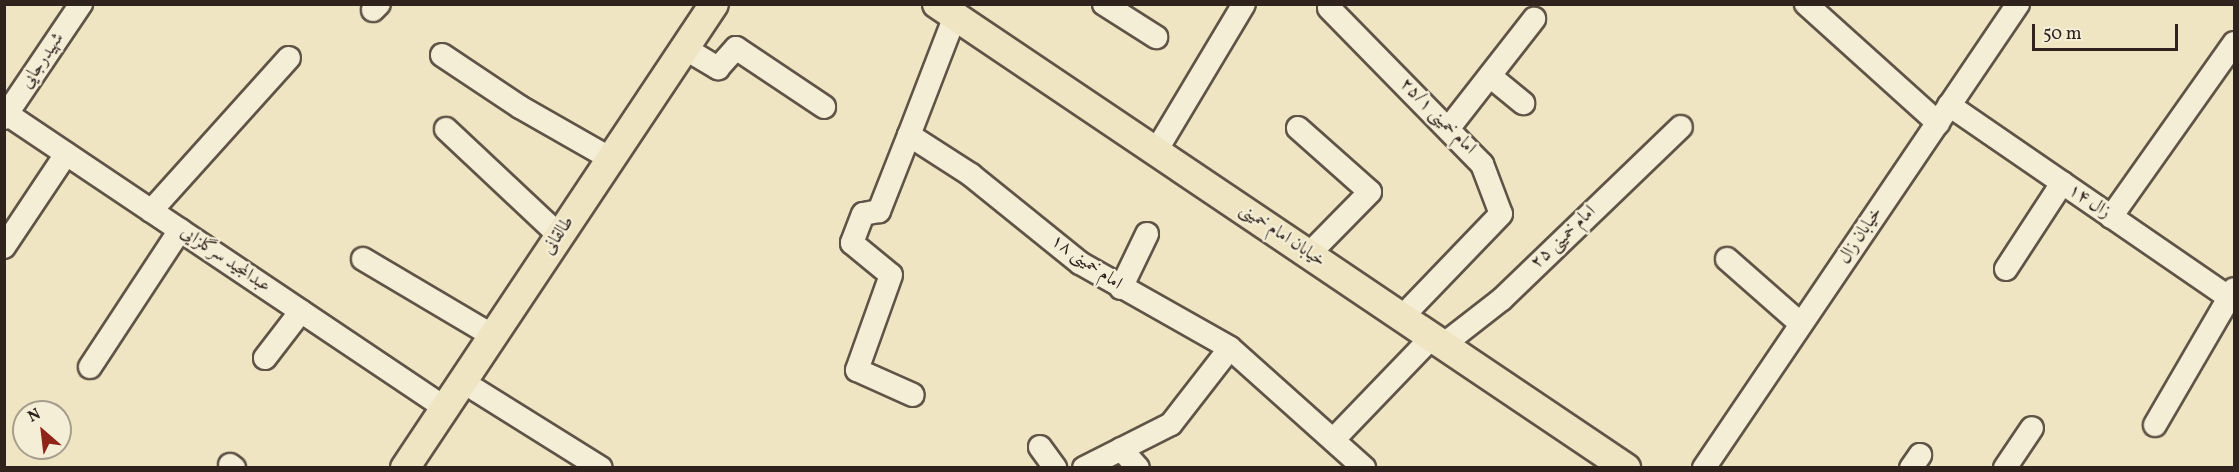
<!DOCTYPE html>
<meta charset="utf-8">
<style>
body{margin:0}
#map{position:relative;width:2239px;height:472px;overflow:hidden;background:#efe5c2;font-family:Vollkorn,Amiri,serif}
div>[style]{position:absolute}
.roads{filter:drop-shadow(2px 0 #605447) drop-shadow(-2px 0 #605447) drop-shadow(0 2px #605447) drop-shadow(0 -2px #605447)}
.minor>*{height:22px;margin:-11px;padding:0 11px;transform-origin:11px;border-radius:11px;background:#f5eed7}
.major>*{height:28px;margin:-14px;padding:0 14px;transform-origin:14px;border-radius:14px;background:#efe5c2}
span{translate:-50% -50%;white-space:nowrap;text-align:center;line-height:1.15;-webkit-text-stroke:4.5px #f5eed7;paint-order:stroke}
.street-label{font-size:18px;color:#30231e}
.frame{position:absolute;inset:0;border:6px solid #30231e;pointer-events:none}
.north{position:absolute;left:12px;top:400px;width:60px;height:60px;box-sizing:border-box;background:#f5eed7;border:2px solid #a69d8d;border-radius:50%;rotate:332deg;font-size:16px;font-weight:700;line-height:24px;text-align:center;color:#30231e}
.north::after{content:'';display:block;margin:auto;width:21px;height:27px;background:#8f2418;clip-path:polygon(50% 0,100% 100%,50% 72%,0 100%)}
.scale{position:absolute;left:2032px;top:24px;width:146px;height:27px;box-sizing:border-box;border:3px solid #30231e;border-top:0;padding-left:8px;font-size:18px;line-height:21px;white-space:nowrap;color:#30231e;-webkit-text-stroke:4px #f5eed7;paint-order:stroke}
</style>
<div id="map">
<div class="roads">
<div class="minor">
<div style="left:1104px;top:4px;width:62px;rotate:32.4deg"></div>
<div style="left:1806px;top:4px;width:178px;rotate:42deg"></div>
<div style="left:1329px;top:8px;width:219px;rotate:45.6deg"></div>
<div style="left:1482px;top:164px;width:53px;rotate:69.2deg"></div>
<div style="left:1501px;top:214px;width:143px;rotate:133.9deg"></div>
<div style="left:373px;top:10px;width:8px;rotate:-45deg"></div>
<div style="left:955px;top:16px;width:128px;rotate:111.1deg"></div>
<div style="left:909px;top:135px;width:74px;rotate:32.8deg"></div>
<div style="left:971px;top:175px;width:140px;rotate:38.9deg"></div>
<div style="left:1080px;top:263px;width:172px;rotate:29.5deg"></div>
<div style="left:1230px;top:348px;width:180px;rotate:41.8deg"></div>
<div style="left:442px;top:55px;width:94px;rotate:33.7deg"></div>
<div style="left:520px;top:107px;width:105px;rotate:29.7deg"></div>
<div style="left:696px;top:55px;width:26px;rotate:31deg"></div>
<div style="left:718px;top:68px;width:27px;rotate:-48deg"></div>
<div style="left:736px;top:48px;width:106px;rotate:33.8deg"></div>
<div style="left:1490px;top:76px;width:43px;rotate:39.3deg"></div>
<div style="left:1949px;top:105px;width:346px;rotate:34.5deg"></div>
<div style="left:4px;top:112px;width:531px;rotate:33.87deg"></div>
<div style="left:4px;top:118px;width:138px;rotate:-56deg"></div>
<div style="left:1298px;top:128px;width:96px;rotate:41.6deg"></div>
<div style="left:1370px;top:192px;width:87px;rotate:134.5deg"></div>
<div style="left:446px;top:129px;width:155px;rotate:43.2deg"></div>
<div style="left:1448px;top:129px;width:140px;rotate:-52deg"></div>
<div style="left:909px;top:135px;width:82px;rotate:111.5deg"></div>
<div style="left:879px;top:211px;width:16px;rotate:169deg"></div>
<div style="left:863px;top:214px;width:31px;rotate:111deg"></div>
<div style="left:852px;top:243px;width:50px;rotate:39.4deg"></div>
<div style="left:891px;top:275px;width:101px;rotate:109.7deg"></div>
<div style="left:857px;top:370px;width:61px;rotate:24.1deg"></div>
<div style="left:1156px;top:151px;width:171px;rotate:-59.1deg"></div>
<div style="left:151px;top:211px;width:206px;rotate:-48deg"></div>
<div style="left:2111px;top:217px;width:213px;rotate:-54.7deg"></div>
<div style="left:4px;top:247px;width:112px;rotate:-56.3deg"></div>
<div style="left:363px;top:259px;width:151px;rotate:30.6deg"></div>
<div style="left:1727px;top:259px;width:98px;rotate:41.3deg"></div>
<div style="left:2006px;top:269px;width:103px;rotate:-56.9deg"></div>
<div style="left:1121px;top:288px;width:60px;rotate:-64.3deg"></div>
<div style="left:1443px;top:345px;width:75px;rotate:-37.9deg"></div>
<div style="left:1502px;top:299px;width:248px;rotate:-43.9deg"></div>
<div style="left:265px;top:358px;width:59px;rotate:-52.5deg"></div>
<div style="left:90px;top:367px;width:164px;rotate:-56.7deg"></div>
<div style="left:476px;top:390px;width:147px;rotate:32deg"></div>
<div style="left:2155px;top:425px;width:157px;rotate:-59.8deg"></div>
<div style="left:1334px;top:439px;width:141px;rotate:-46.1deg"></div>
<div style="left:1040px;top:447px;width:26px;rotate:54deg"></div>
<div style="left:1121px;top:449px;width:25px;rotate:48deg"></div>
<div style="left:230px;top:465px;width:5px;rotate:37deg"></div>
<div style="left:1084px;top:468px;width:97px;rotate:-26.8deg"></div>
<div style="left:1171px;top:424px;width:96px;rotate:-52.2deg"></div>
<div style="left:1704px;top:468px;width:560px;rotate:-55.91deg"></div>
<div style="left:1911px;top:468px;width:16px;rotate:-55deg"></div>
<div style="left:2005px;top:468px;width:48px;rotate:-56deg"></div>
</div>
<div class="major">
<div style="left:937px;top:4px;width:831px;rotate:33.96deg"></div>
<div style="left:405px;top:468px;width:557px;rotate:-56.34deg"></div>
</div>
</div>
<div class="street-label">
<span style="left:43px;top:61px;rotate:-56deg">شهیدرجایی</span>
<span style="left:1437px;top:117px;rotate:45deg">امام خمینی ۲۵/۱</span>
<span style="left:2089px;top:202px;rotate:34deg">زال ۱۴</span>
<span style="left:559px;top:236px;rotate:-56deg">طالقانی</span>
<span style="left:1282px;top:236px;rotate:34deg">خیابان امام خمینی</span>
<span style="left:1861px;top:236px;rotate:-56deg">خیابان زال</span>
<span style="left:1564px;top:238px;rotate:-44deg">امام خمینی ۲۵</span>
<span style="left:225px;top:260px;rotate:34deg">عبدالمجید سرگلزایی</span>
<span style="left:1086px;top:263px;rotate:35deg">امام خمینی ۱۸</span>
</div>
<div class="frame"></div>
<div class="north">N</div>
<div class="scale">50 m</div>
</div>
